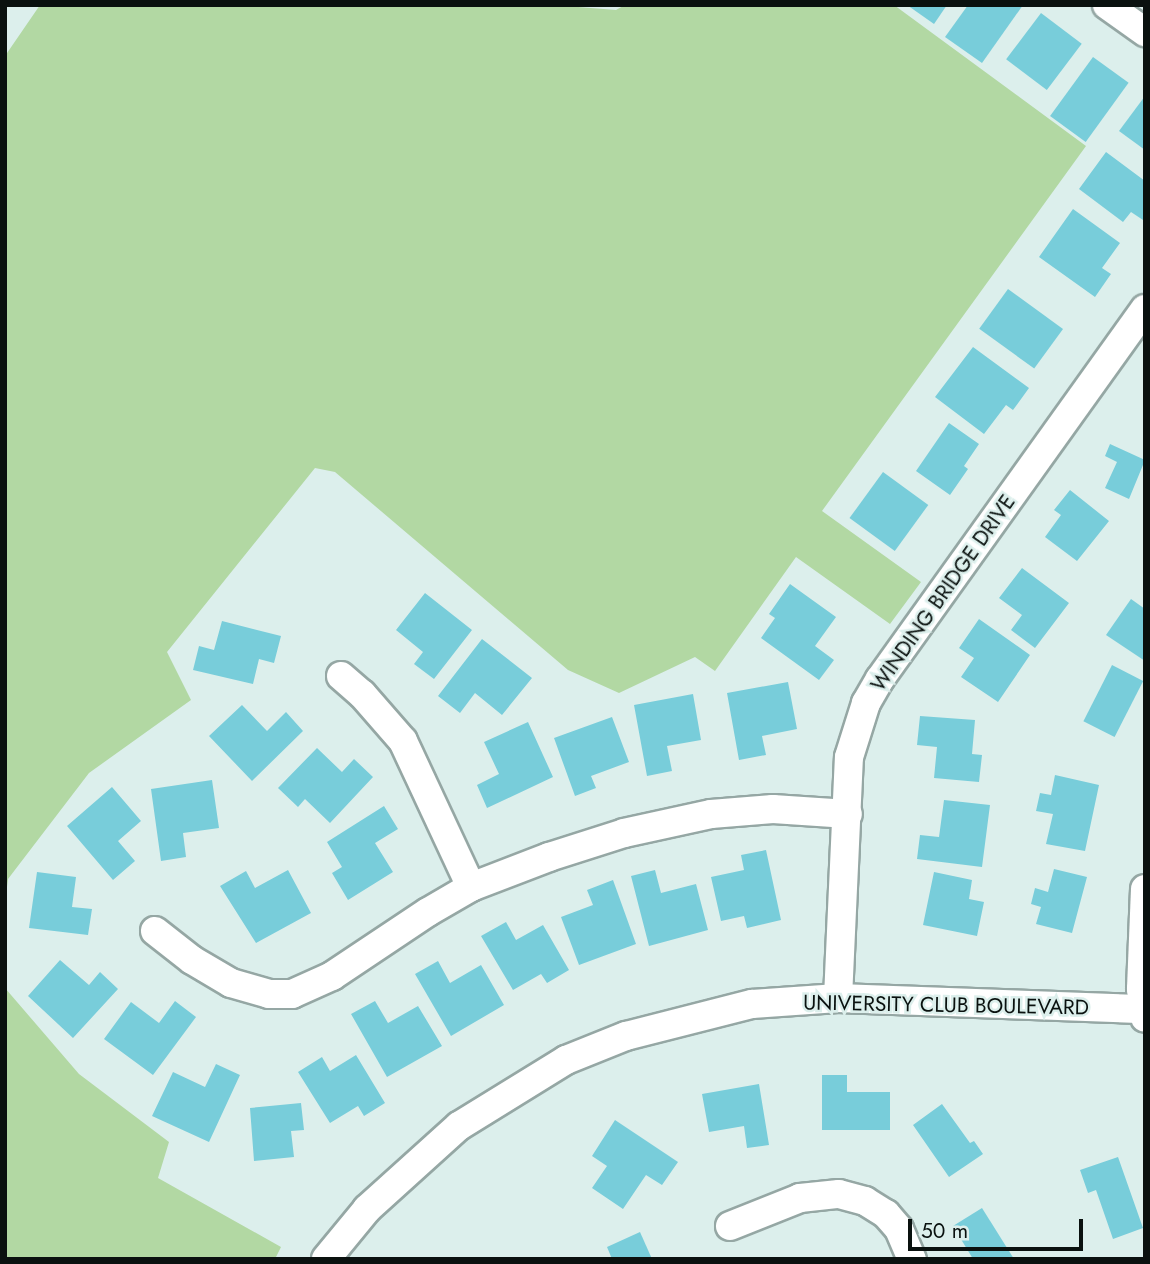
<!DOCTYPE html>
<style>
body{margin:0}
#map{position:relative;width:1150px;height:1264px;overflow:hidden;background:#dcefec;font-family:Jost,sans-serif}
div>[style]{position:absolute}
.green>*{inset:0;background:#b2d8a3}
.building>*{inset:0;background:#78cdda;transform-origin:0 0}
.roads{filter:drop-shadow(2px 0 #95a7a4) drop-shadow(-2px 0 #95a7a4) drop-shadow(0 2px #95a7a4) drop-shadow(0 -2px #95a7a4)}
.minor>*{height:28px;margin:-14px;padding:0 14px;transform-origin:14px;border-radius:14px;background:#fff}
span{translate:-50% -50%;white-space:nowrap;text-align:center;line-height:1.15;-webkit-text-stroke:5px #dcefec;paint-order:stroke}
.street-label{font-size:21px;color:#0a110f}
.frame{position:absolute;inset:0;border:7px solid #0a110f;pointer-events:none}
.scale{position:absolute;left:908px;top:1219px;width:175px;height:32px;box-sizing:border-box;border:4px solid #0a110f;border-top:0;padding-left:9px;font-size:21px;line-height:24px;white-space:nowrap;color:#0a110f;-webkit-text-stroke:5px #dcefec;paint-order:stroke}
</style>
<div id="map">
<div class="green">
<div style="clip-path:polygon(40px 5px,553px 5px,616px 10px,625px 5px,894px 5px,1086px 146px,822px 511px,921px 582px,890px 624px,796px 557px,715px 671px,695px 657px,619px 693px,568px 670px,335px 472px,315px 468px,167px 652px,191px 700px,89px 773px,8px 879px,5px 903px,5px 56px)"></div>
<div style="clip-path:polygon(5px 988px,79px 1074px,169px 1142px,158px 1178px,281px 1247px,275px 1259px,5px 1259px)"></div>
</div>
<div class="building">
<div style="clip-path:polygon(907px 5px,947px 5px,934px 24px)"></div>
<div style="clip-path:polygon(968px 5px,1023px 5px,982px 63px,945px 37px)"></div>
<div style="left:1041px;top:13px;width:51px;height:58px;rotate:37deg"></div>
<div style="left:1093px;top:57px;width:44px;height:73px;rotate:36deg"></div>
<div style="clip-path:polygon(1145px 96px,1145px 150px,1119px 131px)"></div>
<div style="clip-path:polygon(1106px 152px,1145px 181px,1143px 220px,1131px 212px,1123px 222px,1079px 189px)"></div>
<div style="clip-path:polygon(1073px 209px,1120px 243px,1102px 268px,1111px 274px,1095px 297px,1039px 257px)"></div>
<div style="left:1008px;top:289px;width:68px;height:49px;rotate:36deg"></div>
<div style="clip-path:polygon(973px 347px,1029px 388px,1013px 410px,1006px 405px,984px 434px,935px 397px)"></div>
<div style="clip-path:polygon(949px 423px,979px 444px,964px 466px,968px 469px,950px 495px,916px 471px)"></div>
<div style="clip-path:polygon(1110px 444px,1145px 460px,1129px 499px,1105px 488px,1117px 462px,1105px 456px)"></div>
<div style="left:883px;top:472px;width:56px;height:57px;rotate:36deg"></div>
<div style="clip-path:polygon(1070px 490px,1109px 521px,1077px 561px,1045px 537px,1061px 515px,1054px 510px)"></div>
<div style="clip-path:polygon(1022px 568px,1069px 603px,1035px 648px,1011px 630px,1022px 615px,999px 598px)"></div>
<div style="clip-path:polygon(790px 584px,836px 617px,815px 646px,834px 660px,819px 680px,761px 638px,775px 618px,769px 614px)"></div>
<div style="clip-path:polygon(425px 593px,472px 630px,434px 679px,414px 664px,423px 652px,396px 630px)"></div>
<div style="clip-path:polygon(1131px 599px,1145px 609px,1145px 661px,1106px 635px)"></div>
<div style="clip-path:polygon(979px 619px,1030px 655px,998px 702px,961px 677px,974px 658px,959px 648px)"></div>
<div style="clip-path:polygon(222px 621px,281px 636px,274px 663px,259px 659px,253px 684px,193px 670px,199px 646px,214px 650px)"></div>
<div style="clip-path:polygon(482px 639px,532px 678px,502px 715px,475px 693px,460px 713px,438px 696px)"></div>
<div style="left:1112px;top:665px;width:35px;height:63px;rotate:27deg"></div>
<div style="clip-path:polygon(788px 682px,797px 729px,762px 736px,766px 755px,739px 760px,727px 693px)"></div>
<div style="clip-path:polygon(693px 694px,701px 740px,667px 746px,672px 771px,647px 776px,634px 705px)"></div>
<div style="clip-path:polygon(242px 705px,267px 731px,286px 712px,303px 731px,252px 781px,209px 736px)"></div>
<div style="clip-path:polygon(920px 716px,975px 720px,972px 754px,982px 755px,979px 782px,934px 778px,937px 747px,917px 745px)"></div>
<div style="clip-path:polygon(612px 717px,629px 762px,591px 776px,596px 788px,575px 796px,554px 738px)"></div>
<div style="clip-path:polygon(528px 722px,553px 777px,487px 808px,477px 785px,499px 774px,484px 742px)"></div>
<div style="clip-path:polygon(317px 748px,342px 772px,354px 759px,373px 777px,330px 823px,305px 799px,298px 807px,278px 788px)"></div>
<div style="clip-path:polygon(1055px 775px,1099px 785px,1085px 851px,1046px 844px,1053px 814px,1036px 811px,1040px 793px,1051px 795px)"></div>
<div style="clip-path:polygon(212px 780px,219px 828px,183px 833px,186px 857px,161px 861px,151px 789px)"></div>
<div style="clip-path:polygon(112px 787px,141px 821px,118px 841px,135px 861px,113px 880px,67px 826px)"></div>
<div style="clip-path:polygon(944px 800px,990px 805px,982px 867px,917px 859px,920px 835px,939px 837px)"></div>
<div style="clip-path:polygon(384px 806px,398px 829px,375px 843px,393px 872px,348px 900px,332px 873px,342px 867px,327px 842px)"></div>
<div style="clip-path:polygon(766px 850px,781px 920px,747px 928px,744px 916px,721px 921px,711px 877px,744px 870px,741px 855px)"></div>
<div style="clip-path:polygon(1054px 869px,1087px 877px,1072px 933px,1036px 924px,1041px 907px,1031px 904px,1035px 888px,1048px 892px)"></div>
<div style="clip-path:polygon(288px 870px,311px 913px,256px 943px,220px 886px,246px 871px,255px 888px)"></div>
<div style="clip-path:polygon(655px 870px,661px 893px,696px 884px,708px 930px,649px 946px,631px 876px)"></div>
<div style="clip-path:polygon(37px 872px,76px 877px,72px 907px,92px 909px,88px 935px,29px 928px)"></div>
<div style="clip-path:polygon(934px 872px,972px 880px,969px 899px,984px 902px,977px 936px,923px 925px)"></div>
<div style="clip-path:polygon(613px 880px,636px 944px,579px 965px,561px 917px,593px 905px,587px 890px)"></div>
<div style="clip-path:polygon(506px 922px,516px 940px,543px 925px,569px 970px,547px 983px,541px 974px,513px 990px,481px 936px)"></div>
<div style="clip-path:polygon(60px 960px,89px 985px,100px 972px,118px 989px,73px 1038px,28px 996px)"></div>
<div style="clip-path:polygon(438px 961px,450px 983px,481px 965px,504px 1005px,451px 1036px,415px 974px)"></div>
<div style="clip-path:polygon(175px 1001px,196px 1017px,153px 1075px,104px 1039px,131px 1002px,159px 1023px)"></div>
<div style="clip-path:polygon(375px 1001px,388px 1023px,418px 1006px,442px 1046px,387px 1077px,351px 1014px)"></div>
<div style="clip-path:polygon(356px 1055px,385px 1103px,364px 1116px,358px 1106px,330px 1123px,298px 1072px,322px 1057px,330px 1071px)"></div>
<div style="clip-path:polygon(216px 1064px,240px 1075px,209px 1142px,152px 1116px,173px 1072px,205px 1087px)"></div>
<div style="clip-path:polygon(822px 1075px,847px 1075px,847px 1092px,890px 1092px,890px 1130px,822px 1130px)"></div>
<div style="clip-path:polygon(759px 1084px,769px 1145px,747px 1148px,744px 1126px,709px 1132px,702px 1094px)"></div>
<div style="clip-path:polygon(301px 1103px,304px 1130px,291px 1131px,294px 1157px,254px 1161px,250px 1108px)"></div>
<div style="clip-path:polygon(942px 1104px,970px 1143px,974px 1141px,983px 1154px,949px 1177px,913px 1125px)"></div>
<div style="clip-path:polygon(615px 1120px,678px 1162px,662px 1185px,646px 1175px,623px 1209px,592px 1188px,607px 1166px,592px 1156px)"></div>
<div style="clip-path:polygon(1118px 1157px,1143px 1228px,1113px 1239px,1096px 1190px,1088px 1193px,1080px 1170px)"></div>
<div style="clip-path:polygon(982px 1208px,1014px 1259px,973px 1259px,953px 1226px)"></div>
<div style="clip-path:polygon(640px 1232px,652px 1259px,612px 1259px,607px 1247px)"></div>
</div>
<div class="roads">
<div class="minor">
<div style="left:1107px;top:5px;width:47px;rotate:35.4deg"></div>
<div style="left:341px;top:676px;width:28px;rotate:41deg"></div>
<div style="left:362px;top:694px;width:62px;rotate:48.9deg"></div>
<div style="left:403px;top:741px;width:161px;rotate:65deg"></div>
<div style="left:1145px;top:889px;width:100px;rotate:92.3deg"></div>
<div style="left:1141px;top:989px;width:29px;rotate:82deg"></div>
<div style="left:155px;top:931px;width:47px;rotate:38.1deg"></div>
<div style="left:192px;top:960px;width:45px;rotate:30.5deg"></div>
<div style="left:231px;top:983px;width:40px;rotate:16deg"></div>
<div style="left:269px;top:994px;width:23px"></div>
<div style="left:292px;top:994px;width:44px;rotate:-24.2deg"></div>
<div style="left:332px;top:976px;width:115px;rotate:-33.7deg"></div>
<div style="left:428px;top:912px;width:50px;rotate:-30.2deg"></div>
<div style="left:471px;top:887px;width:84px;rotate:-21deg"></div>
<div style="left:549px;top:857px;width:79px;rotate:-17.7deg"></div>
<div style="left:624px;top:833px;width:89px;rotate:-12.3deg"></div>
<div style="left:711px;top:814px;width:62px;rotate:-4.6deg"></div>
<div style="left:773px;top:809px;width:75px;rotate:3.8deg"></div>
<div style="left:838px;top:998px;width:241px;rotate:-87.4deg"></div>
<div style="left:849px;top:757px;width:57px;rotate:-72.5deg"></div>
<div style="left:866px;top:703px;width:28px;rotate:-60deg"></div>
<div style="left:880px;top:679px;width:455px;rotate:-54.4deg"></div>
<div style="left:730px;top:1226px;width:75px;rotate:-21.8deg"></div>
<div style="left:800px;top:1198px;width:39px;rotate:-6deg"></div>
<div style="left:839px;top:1194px;width:27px;rotate:15deg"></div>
<div style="left:865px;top:1201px;width:25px;rotate:32deg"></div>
<div style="left:886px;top:1214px;width:20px;rotate:49deg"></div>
<div style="left:899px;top:1229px;width:33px;rotate:67deg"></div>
<div style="left:326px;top:1259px;width:65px;rotate:-50.6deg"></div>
<div style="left:367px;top:1209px;width:124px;rotate:-42.1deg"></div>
<div style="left:459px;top:1126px;width:126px;rotate:-31.7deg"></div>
<div style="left:566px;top:1060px;width:65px;rotate:-21.8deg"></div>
<div style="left:626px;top:1036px;width:130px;rotate:-14.3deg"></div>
<div style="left:752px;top:1004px;width:86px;rotate:-4deg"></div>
<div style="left:838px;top:998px;width:307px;rotate:2.1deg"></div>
</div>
</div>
<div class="street-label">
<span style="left:943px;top:593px;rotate:-55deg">WINDING BRIDGE DRIVE</span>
<span style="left:946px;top:1005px;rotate:1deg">UNIVERSITY CLUB BOULEVARD</span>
</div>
<div class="frame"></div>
<div class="scale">50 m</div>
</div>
